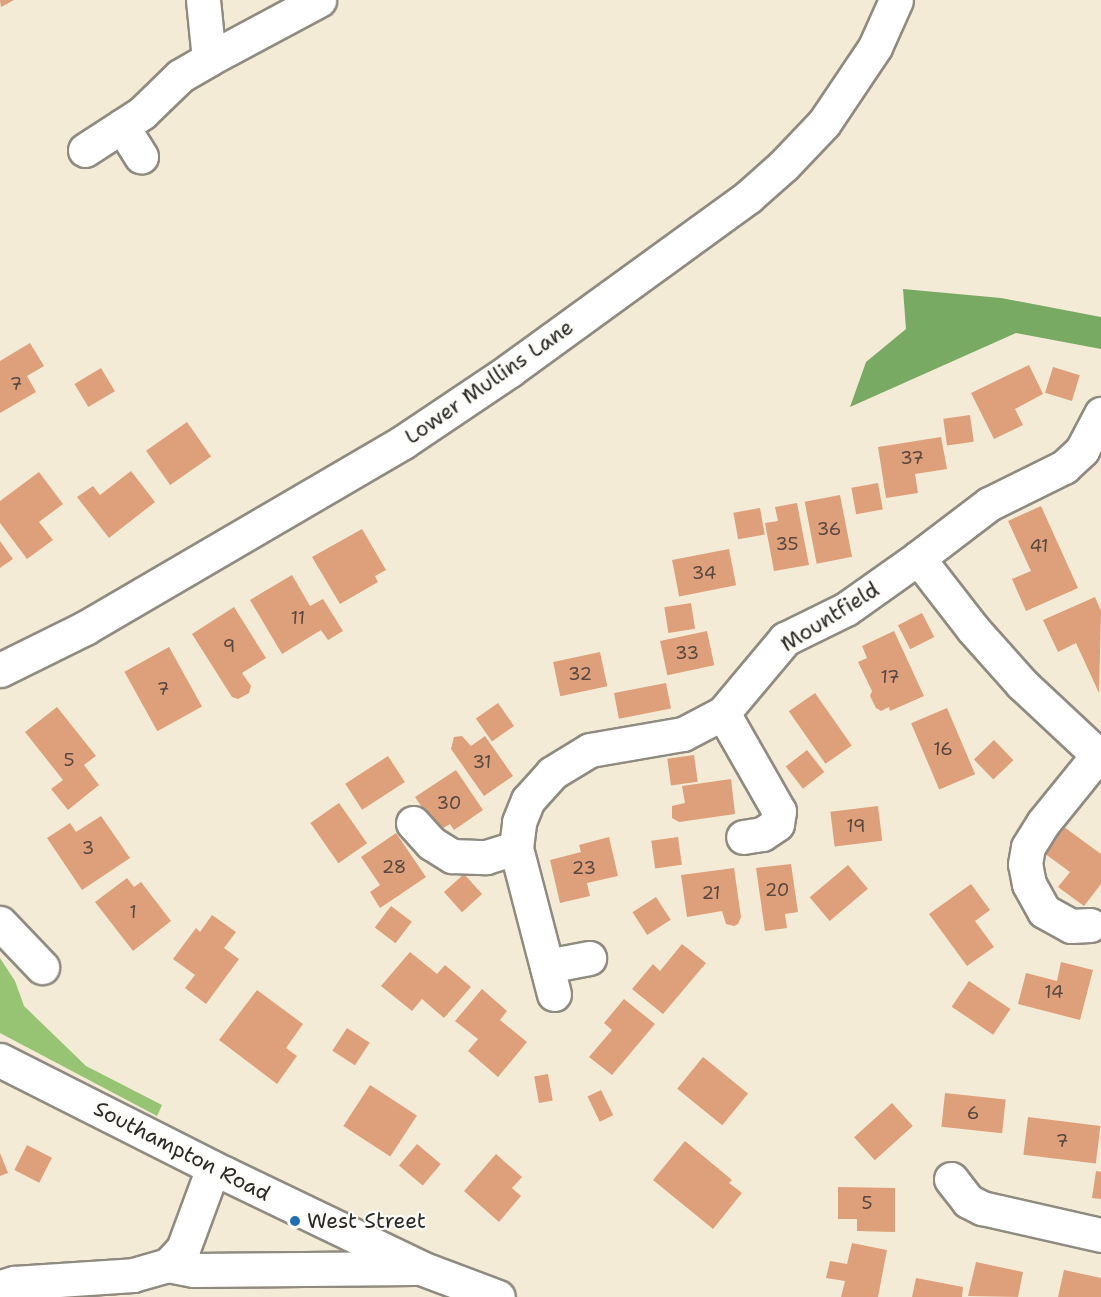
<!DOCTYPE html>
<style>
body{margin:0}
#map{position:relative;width:1101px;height:1297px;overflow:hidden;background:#f4ebd6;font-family:"Shantell Sans",sans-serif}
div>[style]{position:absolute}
.green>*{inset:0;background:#97c472}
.forest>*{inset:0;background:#79aa64}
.building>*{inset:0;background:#dea07a;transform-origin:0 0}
.roads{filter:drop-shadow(2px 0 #908b80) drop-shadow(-2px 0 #908b80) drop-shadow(0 2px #908b80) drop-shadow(0 -2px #908b80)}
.minor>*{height:33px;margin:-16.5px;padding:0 16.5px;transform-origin:16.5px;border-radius:16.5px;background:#fff}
.dots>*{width:16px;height:16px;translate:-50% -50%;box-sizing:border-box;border:3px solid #fdfcf7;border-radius:50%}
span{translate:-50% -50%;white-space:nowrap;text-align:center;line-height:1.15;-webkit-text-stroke:4.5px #fdfcf7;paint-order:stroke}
.number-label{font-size:18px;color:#58483f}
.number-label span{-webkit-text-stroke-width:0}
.street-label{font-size:21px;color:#2b2b2b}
.poi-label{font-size:21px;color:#2b2b2b}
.left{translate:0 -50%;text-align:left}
</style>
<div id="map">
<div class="green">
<div style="clip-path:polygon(0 958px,15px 981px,24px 1006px,86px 1066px,162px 1105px,157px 1116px,0 1033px)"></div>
</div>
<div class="forest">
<div style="clip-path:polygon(903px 289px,1001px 298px,1101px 317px,1101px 349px,1016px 333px,850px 407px,866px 362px,906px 329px)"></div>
</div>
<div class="building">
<div style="clip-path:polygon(0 0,14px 0,1px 7px)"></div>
<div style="clip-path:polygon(30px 343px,44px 366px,27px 376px,36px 392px,0 413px,0 361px)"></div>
<div style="clip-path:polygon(1029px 365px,1043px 394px,1015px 409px,1023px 425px,994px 439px,971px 393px)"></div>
<div style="left:1053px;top:367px;width:28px;height:27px;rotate:17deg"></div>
<div style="left:101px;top:368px;width:27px;height:31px;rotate:59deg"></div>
<div style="left:970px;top:415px;width:27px;height:27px;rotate:82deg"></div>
<div style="left:187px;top:422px;width:42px;height:50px;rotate:55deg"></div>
<div style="clip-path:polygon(941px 437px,947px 469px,915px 474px,918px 493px,886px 498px,878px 447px)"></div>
<div style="clip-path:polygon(131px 471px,155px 502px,109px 538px,77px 497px,93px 486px,100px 495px)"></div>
<div style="clip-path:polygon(39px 472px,63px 504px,39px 522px,53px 540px,27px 559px,0 523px,0 501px)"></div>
<div style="left:878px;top:483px;width:27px;height:27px;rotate:80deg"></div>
<div style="left:840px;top:495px;width:63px;height:36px;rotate:79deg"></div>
<div style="clip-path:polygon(797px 503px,809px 565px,774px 571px,765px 523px,778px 521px,775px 507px)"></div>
<div style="clip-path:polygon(1041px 506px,1078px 588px,1026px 611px,1012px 579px,1031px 571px,1008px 521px)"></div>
<div style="left:760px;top:508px;width:27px;height:27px;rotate:80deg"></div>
<div style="clip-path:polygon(362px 529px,386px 570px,375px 576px,378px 582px,340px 604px,312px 557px)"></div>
<div style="clip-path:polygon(0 541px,13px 559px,0 568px)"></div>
<div style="left:729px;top:549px;width:37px;height:58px;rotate:79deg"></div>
<div style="clip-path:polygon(292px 575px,310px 606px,323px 599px,343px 631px,328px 640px,321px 630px,282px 654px,250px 600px)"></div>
<div style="clip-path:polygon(1095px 597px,1101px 611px,1099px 693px,1076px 643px,1058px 652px,1043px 620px)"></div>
<div style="left:691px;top:603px;width:26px;height:27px;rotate:81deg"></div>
<div style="clip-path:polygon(234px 607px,266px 658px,242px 673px,251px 686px,249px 693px,238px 699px,232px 697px,192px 634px)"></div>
<div style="left:922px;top:613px;width:27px;height:27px;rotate:63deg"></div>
<div style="left:707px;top:631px;width:35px;height:48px;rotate:78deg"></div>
<div style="clip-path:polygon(894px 631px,924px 696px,890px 711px,889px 707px,881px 711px,876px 708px,870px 696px,872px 691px,858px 662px,867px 658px,862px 646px)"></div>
<div style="left:169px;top:647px;width:68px;height:51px;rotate:61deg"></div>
<div style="left:600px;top:652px;width:35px;height:48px;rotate:78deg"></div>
<div style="left:666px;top:683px;width:26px;height:53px;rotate:79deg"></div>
<div style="left:815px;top:693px;width:64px;height:32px;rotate:55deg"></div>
<div style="left:498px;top:703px;width:28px;height:27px;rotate:55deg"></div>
<div style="clip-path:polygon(57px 707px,96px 756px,84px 765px,99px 785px,68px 810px,51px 789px,63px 780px,25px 732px)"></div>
<div style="left:947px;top:708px;width:72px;height:39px;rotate:67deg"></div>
<div style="clip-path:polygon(462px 736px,471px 746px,485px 736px,513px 776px,484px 796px,451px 749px,454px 737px)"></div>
<div style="left:994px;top:740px;width:28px;height:28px;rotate:46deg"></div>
<div style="left:807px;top:750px;width:28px;height:27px;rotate:52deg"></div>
<div style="left:694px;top:755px;width:27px;height:27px;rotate:82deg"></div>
<div style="left:388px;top:756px;width:31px;height:51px;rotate:57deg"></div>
<div style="clip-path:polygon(456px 770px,483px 810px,454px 830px,450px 824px,438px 831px,415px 797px)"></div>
<div style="clip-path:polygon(731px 779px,735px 814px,679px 822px,672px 818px,672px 806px,685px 803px,682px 786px)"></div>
<div style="left:339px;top:803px;width:49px;height:35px;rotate:55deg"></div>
<div style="left:878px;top:806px;width:35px;height:48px;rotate:83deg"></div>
<div style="clip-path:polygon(101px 816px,130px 858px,82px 890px,47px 838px,70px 823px,76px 832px)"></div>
<div style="clip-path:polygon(1064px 827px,1101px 854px,1101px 884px,1084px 906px,1058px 887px,1070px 872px,1044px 853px)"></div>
<div style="clip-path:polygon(396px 833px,426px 877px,380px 908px,370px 892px,380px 885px,361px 857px)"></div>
<div style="clip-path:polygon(609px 837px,618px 876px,587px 883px,590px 896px,560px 903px,550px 860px,581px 852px,579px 845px)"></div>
<div style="left:678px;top:837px;width:28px;height:27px;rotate:82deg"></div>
<div style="clip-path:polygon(791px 864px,798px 912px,785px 914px,787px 928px,765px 931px,756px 868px)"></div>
<div style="left:848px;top:865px;width:31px;height:50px;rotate:50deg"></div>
<div style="clip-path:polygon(734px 868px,741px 917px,738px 924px,734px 926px,726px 924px,722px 911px,687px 917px,681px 875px)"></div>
<div style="left:464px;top:874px;width:27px;height:27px;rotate:48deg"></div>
<div style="clip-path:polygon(127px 878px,134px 887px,141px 882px,171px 921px,133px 951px,95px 902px)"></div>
<div style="clip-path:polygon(971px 884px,990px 910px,975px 921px,994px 947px,967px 966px,929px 914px)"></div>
<div style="left:656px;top:897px;width:27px;height:28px;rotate:57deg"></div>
<div style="left:391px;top:906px;width:26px;height:27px;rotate:37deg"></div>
<div style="clip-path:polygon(212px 915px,236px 932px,224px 948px,239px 959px,206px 1004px,185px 988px,195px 975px,173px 959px,196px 928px,200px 932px)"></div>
<div style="clip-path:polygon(682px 944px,706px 963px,663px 1014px,632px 989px,653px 964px,660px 971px)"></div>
<div style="clip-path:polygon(410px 952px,437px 974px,445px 965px,471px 987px,444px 1018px,422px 999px,412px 1011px,381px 986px)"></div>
<div style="clip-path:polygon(1061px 962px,1093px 970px,1080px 1020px,1018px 1004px,1026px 973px,1057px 981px)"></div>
<div style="left:969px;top:981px;width:50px;height:31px;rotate:34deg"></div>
<div style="clip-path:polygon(482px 989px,507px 1011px,500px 1020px,527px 1042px,498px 1077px,468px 1051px,478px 1039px,455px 1021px)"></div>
<div style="clip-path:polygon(257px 990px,303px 1024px,286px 1048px,297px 1056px,277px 1084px,219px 1040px)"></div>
<div style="clip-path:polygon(624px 999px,655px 1024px,612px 1075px,589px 1057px,612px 1030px,604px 1023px)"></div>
<div style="left:347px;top:1028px;width:27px;height:27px;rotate:33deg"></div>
<div style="left:703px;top:1057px;width:58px;height:41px;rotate:39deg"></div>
<div style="left:548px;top:1074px;width:27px;height:14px;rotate:80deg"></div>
<div style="left:370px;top:1085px;width:56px;height:49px;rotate:33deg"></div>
<div style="left:601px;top:1090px;width:28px;height:15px;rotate:64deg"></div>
<div style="left:945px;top:1093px;width:61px;height:34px;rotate:6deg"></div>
<div style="left:892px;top:1103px;width:31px;height:51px;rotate:48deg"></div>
<div style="left:1028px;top:1117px;width:73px;height:38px;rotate:7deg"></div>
<div style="clip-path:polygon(685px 1141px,732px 1180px,729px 1183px,742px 1193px,713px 1229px,653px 1180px)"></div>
<div style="left:417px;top:1144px;width:31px;height:28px;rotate:40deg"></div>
<div style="left:27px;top:1145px;width:28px;height:28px;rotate:27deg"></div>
<div style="clip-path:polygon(0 1153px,8px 1173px,0 1176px)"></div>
<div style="clip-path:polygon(496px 1154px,522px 1177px,512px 1188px,521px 1196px,499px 1222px,464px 1191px)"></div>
<div style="clip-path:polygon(1096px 1171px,1101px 1172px,1101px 1199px,1092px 1198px)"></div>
<div style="clip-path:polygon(838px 1187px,895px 1188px,895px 1232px,857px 1231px,857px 1219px,838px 1219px)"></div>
<div style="clip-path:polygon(852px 1243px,887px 1250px,878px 1297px,841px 1297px,845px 1281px,826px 1278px,830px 1261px,847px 1264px)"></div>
<div style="clip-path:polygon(976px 1262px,1023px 1272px,1018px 1297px,968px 1296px)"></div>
<div style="clip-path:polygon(1064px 1270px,1101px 1278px,1101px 1297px,1058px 1297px)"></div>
<div style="clip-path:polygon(916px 1278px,963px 1287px,962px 1297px,912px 1297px)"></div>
</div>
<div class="roads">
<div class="minor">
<div style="left:209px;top:59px;width:125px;rotate:-28.2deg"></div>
<div style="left:122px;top:126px;width:36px;rotate:58deg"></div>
<div style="left:85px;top:150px;width:68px;rotate:-33deg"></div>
<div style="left:142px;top:113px;width:53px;rotate:-44.2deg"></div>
<div style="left:180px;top:76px;width:34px;rotate:-30deg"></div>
<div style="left:209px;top:59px;width:59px;rotate:-95.8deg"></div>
<div style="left:918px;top:558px;width:89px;rotate:-37.3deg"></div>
<div style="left:989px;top:504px;width:84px;rotate:-26.3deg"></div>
<div style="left:1064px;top:467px;width:25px;rotate:-43deg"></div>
<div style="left:1082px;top:450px;width:41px;rotate:-62.2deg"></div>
<div style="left:0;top:670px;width:95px;rotate:-26.3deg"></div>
<div style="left:85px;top:628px;width:368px;rotate:-30.3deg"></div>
<div style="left:403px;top:442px;width:129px;rotate:-33.9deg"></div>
<div style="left:510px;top:370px;width:294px;rotate:-36deg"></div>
<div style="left:748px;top:197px;width:48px;rotate:-41.6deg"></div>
<div style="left:784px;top:165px;width:58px;rotate:-46.4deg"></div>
<div style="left:824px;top:123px;width:92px;rotate:-56.1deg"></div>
<div style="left:875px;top:47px;width:51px;rotate:-65.9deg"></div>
<div style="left:723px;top:713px;width:113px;rotate:60.3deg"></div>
<div style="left:779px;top:811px;width:13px;rotate:99deg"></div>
<div style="left:777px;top:824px;width:18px;rotate:146deg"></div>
<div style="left:762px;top:834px;width:19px;rotate:171deg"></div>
<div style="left:413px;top:823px;width:27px;rotate:48deg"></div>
<div style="left:431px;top:843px;width:25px;rotate:32deg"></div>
<div style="left:452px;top:856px;width:34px;rotate:2deg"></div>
<div style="left:486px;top:857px;width:31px;rotate:-17deg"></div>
<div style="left:0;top:923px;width:61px;rotate:46.3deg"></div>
<div style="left:1090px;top:925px;width:19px;rotate:177deg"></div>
<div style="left:1071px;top:926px;width:31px;rotate:-151deg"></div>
<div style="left:1044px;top:911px;width:31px;rotate:-119deg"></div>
<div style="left:1029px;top:884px;width:20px;rotate:-101deg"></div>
<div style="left:1025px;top:864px;width:17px;rotate:-80deg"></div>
<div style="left:1028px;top:847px;width:28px;rotate:-58deg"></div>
<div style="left:1043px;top:823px;width:87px;rotate:-51deg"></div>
<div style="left:547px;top:966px;width:43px;rotate:-10.8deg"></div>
<div style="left:554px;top:994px;width:151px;rotate:-104.6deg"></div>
<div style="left:516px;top:848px;width:26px;rotate:-83deg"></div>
<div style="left:519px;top:822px;width:24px;rotate:-68deg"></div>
<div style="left:528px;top:800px;width:36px;rotate:-48deg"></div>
<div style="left:552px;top:773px;width:44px;rotate:-31.2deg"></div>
<div style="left:590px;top:750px;width:94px;rotate:-9.8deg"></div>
<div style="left:683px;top:734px;width:45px;rotate:-27.7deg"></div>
<div style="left:723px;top:713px;width:97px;rotate:-50deg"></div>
<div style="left:785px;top:639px;width:68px;rotate:-26.2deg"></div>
<div style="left:846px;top:609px;width:88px;rotate:-35.3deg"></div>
<div style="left:918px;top:558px;width:90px;rotate:52.2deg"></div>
<div style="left:973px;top:629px;width:74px;rotate:48.3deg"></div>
<div style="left:1022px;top:684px;width:108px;rotate:43.1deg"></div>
<div style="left:0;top:1060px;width:251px;rotate:26.8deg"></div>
<div style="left:224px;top:1173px;width:219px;rotate:25.7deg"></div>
<div style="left:421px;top:1268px;width:82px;rotate:20.6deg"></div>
<div style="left:951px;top:1179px;width:28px;rotate:52deg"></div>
<div style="left:968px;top:1201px;width:16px;rotate:27deg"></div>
<div style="left:982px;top:1208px;width:122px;rotate:12.8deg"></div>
<div style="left:168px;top:1265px;width:22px;rotate:-47deg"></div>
<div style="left:183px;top:1249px;width:86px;rotate:-69.7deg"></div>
<div style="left:0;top:1287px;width:15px;rotate:-16deg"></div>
<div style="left:14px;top:1283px;width:119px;rotate:-3.8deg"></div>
<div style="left:133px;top:1275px;width:36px;rotate:-16deg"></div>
<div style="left:168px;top:1265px;width:26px;rotate:11deg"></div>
<div style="left:194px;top:1270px;width:220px;rotate:-0.5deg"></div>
</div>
</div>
<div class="dots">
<div style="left:295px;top:1221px;background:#1f6fb2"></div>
</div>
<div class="number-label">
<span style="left:16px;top:384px">7</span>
<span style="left:912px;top:458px">37</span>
<span style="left:829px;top:529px">36</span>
<span style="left:787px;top:544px">35</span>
<span style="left:1039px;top:546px">41</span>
<span style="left:704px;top:573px">34</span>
<span style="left:298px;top:618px">11</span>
<span style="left:229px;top:646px">9</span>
<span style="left:687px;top:653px">33</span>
<span style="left:580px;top:674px">32</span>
<span style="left:890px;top:677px">17</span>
<span style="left:163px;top:689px">7</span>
<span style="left:943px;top:749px">16</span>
<span style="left:69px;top:760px">5</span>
<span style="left:482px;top:762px">31</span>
<span style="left:449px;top:803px">30</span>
<span style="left:856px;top:826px">19</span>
<span style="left:88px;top:848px">3</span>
<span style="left:394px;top:867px">28</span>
<span style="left:584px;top:868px">23</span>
<span style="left:777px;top:890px">20</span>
<span style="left:711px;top:893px">21</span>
<span style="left:133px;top:912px">1</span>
<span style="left:1054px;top:992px">14</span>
<span style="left:973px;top:1113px">6</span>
<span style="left:1062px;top:1141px">7</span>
<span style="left:867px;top:1203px">5</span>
</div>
<div class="street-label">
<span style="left:489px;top:382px;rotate:-35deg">Lower Mullins Lane</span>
<span style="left:830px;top:617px;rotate:-32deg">Mountfield</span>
<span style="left:182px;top:1151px;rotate:27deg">Southampton Road</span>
</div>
<div class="poi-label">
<span class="left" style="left:307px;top:1221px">West Street</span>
</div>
</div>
